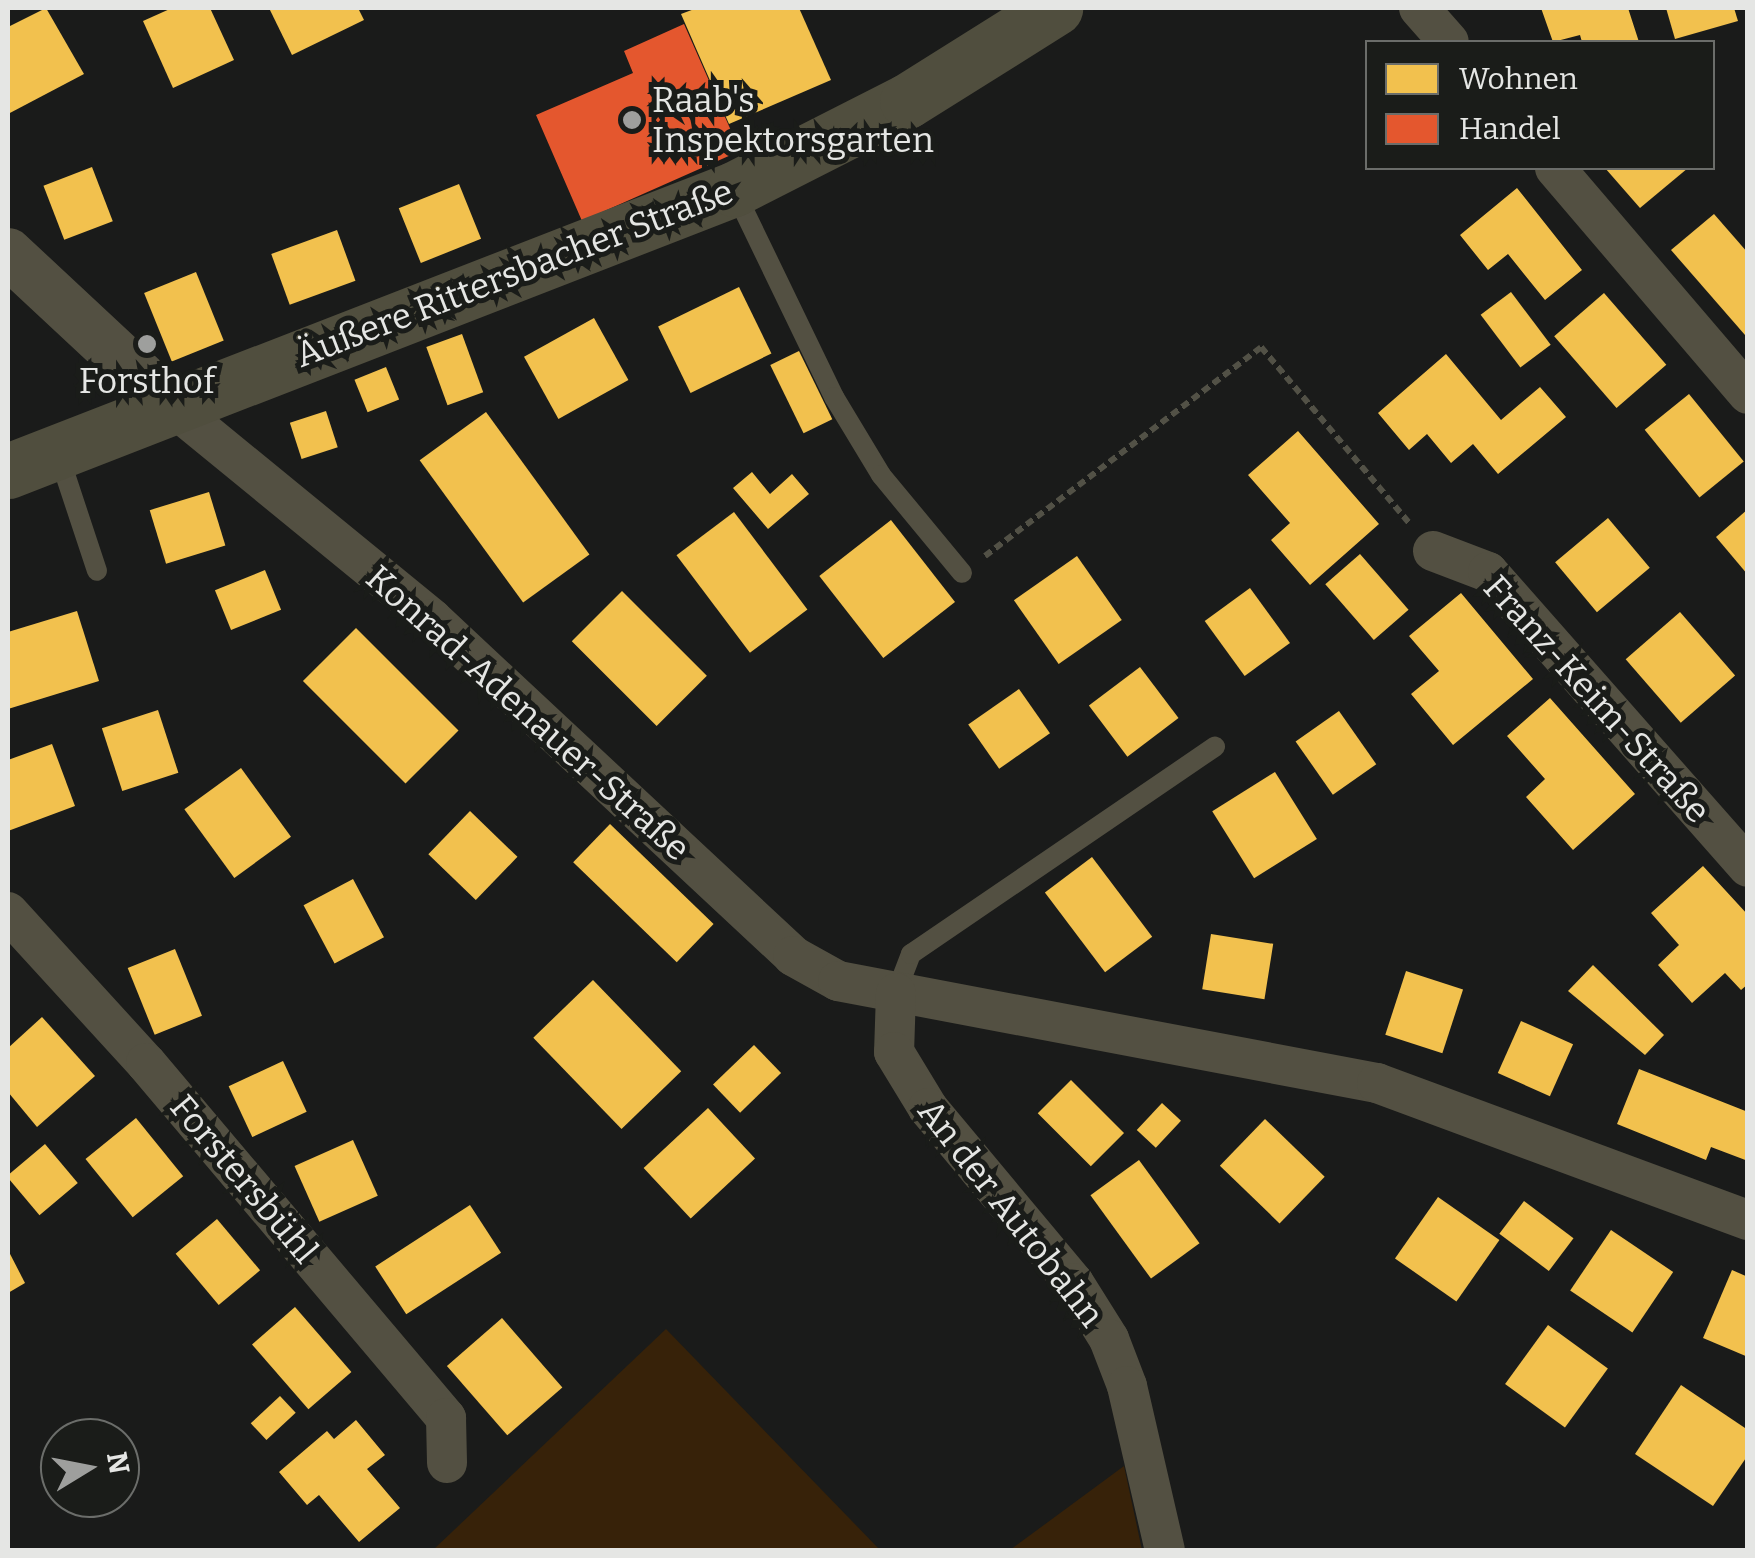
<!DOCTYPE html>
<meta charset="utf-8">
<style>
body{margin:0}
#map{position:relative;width:1755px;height:1558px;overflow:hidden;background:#1a1b1a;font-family:Bitter,serif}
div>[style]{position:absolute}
.green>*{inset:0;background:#372209}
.homes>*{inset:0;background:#f2c14e;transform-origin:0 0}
.shops>*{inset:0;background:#e4572e}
.path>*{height:6px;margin-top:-3px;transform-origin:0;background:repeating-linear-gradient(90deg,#525146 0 8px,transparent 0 13px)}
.service>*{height:20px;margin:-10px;padding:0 10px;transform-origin:10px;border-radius:10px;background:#535042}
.minor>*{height:40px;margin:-20px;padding:0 20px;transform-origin:20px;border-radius:20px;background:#535042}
.tertiary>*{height:50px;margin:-25px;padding:0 25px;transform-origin:25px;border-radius:25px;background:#535042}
.secondary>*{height:55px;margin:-27.5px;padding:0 27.5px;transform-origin:27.5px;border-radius:27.5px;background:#504e3e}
.dots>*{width:28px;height:28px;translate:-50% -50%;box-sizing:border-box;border:5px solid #1a1c19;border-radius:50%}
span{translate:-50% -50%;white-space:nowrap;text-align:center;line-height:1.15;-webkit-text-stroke:10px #1a1c19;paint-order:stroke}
.poi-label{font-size:35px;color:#e5e6e4}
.left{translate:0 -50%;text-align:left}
.street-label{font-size:35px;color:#e5e6e4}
.frame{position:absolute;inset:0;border:10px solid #e5e6e4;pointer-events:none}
.legend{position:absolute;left:1365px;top:40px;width:350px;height:130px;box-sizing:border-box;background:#1a1c19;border:2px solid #6b6d6a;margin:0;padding:12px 18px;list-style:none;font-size:30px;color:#e5e6e4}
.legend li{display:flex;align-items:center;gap:20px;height:50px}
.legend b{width:50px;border:2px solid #6b6d6a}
.north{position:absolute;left:40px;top:1418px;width:100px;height:100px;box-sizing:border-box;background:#1a1c19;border:2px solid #6b6d6a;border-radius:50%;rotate:80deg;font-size:28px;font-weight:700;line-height:40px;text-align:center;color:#e5e6e4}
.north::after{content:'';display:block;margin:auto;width:35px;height:45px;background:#9e9f9d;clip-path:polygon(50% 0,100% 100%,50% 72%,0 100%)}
</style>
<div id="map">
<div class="green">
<div style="clip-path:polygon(666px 1329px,880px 1550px,433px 1550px)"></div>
<div style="clip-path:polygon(1124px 1466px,1142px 1550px,1010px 1550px)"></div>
</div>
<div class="homes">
<div style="clip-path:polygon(46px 8px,84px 74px,8px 114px,8px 27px)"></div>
<div style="clip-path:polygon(172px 8px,210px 8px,234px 60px,173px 88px,143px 21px)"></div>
<div style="clip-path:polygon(269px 8px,358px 8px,364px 20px,292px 55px)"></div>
<div style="clip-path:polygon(697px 8px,799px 8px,831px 80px,729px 124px,681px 14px)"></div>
<div style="clip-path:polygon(1541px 8px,1628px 8px,1639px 42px,1582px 42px,1580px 35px,1553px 42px)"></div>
<div style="clip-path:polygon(1666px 8px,1734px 8px,1738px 21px,1675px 39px)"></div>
<div style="left:92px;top:167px;width:58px;height:52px;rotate:69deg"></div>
<div style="clip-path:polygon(1605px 168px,1688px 168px,1640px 208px)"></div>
<div style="left:459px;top:184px;width:59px;height:65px;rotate:68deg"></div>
<div style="clip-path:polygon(1517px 188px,1582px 270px,1545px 300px,1508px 254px,1488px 270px,1460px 235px)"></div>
<div style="clip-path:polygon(1714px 214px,1748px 253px,1745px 335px,1671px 250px)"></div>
<div style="left:337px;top:230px;width:54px;height:70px;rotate:70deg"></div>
<div style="left:196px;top:272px;width:74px;height:56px;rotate:68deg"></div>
<div style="left:739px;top:287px;width:74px;height:90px;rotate:64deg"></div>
<div style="left:1511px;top:292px;width:66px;height:38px;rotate:53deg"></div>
<div style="left:1604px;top:293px;width:95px;height:66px;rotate:49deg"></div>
<div style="left:594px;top:318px;width:71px;height:80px;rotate:61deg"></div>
<div style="left:462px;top:334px;width:62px;height:38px;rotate:70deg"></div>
<div style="left:799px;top:351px;width:76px;height:32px;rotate:64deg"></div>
<div style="clip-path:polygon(1446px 354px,1501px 420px,1540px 387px,1566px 417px,1498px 474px,1473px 444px,1451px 463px,1427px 434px,1409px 450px,1378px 413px)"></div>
<div style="left:386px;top:367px;width:35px;height:34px;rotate:68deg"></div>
<div style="left:1689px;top:394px;width:87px;height:57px;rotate:51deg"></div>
<div style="left:326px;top:411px;width:38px;height:38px;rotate:72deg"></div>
<div style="left:486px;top:412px;width:176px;height:82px;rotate:54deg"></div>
<div style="clip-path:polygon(1298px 431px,1379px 524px,1310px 585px,1271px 540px,1290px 523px,1248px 475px)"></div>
<div style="clip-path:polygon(752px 472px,770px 494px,792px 474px,809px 494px,768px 529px,733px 488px)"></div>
<div style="left:209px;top:492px;width:56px;height:62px;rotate:73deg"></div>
<div style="clip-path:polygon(1748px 509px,1748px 575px,1716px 537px)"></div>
<div style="left:734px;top:512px;width:122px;height:72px;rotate:53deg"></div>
<div style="left:1608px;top:518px;width:65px;height:69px;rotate:50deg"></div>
<div style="left:891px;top:520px;width:104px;height:91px;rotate:52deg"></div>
<div style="left:1360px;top:554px;width:74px;height:46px;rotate:49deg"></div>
<div style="left:1077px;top:556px;width:78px;height:77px;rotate:55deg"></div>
<div style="left:265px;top:570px;width:43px;height:54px;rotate:68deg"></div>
<div style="left:1250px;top:588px;width:68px;height:56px;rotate:54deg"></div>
<div style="left:622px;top:591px;width:120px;height:71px;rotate:45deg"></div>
<div style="clip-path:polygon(1461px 593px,1533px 679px,1453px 745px,1411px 694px,1439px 671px,1409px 636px)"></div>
<div style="clip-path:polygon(77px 611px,99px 681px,8px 709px,8px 632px)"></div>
<div style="left:1680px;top:612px;width:84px;height:72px;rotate:49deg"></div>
<div style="left:356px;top:628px;width:145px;height:75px;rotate:45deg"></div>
<div style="left:1140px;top:667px;width:64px;height:64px;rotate:53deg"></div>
<div style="left:1019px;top:689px;width:54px;height:62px;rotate:55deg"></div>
<div style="clip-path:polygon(1550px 698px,1635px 794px,1573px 850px,1526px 797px,1545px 779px,1507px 736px)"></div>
<div style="left:158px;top:710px;width:66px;height:59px;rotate:72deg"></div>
<div style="left:1339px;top:711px;width:65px;height:53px;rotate:55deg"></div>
<div style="clip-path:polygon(52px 744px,75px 806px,8px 831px,8px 760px)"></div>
<div style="left:241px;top:768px;width:85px;height:70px;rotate:54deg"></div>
<div style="left:1275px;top:772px;width:79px;height:74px;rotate:58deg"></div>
<div style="left:470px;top:811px;width:66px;height:60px;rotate:44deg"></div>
<div style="left:610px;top:824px;width:144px;height:53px;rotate:44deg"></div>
<div style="left:1092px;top:857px;width:100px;height:59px;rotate:53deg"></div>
<div style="clip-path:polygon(1703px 866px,1748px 915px,1748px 984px,1741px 990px,1725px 973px,1692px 1003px,1658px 965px,1679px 945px,1651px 913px)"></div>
<div style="left:353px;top:879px;width:66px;height:56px;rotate:62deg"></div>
<div style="left:1211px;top:934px;width:63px;height:56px;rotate:9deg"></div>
<div style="left:175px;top:949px;width:72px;height:51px;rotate:68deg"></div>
<div style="clip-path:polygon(1593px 965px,1664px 1035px,1645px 1055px,1568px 991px)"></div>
<div style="left:1406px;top:971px;width:60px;height:67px;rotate:18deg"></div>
<div style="left:593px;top:980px;width:127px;height:83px;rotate:46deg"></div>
<div style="clip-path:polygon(42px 1017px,95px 1076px,37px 1127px,8px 1092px,8px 1048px)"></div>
<div style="left:1521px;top:1021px;width:57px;height:57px;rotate:24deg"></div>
<div style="left:754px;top:1045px;width:39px;height:57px;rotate:46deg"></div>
<div style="left:283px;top:1061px;width:56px;height:60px;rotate:65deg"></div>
<div style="clip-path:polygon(1639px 1069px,1748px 1112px,1748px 1161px,1711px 1147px,1706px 1160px,1617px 1124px)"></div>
<div style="left:1071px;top:1080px;width:75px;height:47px;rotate:45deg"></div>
<div style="left:1162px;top:1103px;width:26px;height:37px;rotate:43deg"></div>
<div style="left:708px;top:1108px;width:69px;height:88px;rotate:47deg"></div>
<div style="left:136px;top:1118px;width:75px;height:65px;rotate:51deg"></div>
<div style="left:1265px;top:1119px;width:83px;height:65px;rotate:44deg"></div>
<div style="left:353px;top:1140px;width:61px;height:64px;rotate:66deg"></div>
<div style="left:45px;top:1144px;width:51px;height:50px;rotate:50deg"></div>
<div style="left:1139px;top:1160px;width:103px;height:60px;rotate:54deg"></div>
<div style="left:1438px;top:1197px;width:75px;height:75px;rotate:35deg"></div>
<div style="left:1524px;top:1201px;width:62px;height:41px;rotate:37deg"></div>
<div style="left:470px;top:1205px;width:57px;height:113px;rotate:57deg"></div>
<div style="left:217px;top:1219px;width:67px;height:54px;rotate:50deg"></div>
<div style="left:1611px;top:1230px;width:75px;height:73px;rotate:34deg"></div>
<div style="clip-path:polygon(8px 1250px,25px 1283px,8px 1293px)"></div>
<div style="clip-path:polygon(1732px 1270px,1748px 1277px,1748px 1357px,1703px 1338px)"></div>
<div style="left:295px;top:1307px;width:86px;height:57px;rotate:49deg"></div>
<div style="left:502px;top:1318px;width:92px;height:73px;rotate:49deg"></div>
<div style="left:1548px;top:1325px;width:74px;height:73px;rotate:36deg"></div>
<div style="clip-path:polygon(1681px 1385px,1748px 1430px,1748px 1455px,1713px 1506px,1635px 1454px)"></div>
<div style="left:280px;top:1396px;width:23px;height:40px;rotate:47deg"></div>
<div style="clip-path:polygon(356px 1420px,385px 1455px,367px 1469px,400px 1508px,359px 1542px,319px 1495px,307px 1505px,279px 1472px,327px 1431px,334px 1439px)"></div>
</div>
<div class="shops">
<div style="clip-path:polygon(684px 24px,740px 151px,582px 221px,536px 115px,633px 73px,624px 51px)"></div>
</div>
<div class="path">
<div style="left:985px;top:556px;width:346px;rotate:-37.1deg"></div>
<div style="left:1261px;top:347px;width:231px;rotate:49.9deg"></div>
</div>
<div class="service">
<div style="left:734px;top:190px;width:230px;rotate:64.2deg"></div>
<div style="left:834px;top:397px;width:91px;rotate:58.9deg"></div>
<div style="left:881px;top:475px;width:127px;rotate:50.4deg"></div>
<div style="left:58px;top:453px;width:124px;rotate:71.7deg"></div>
<div style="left:896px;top:993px;width:42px;rotate:-69deg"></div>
<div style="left:911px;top:954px;width:368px;rotate:-34.3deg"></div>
</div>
<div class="minor">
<div style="left:1419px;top:8px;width:45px;rotate:48.6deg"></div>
<div style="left:1555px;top:168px;width:297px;rotate:49.5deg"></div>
<div style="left:172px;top:406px;width:336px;rotate:39.3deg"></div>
<div style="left:432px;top:619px;width:494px;rotate:43deg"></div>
<div style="left:793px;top:956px;width:51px;rotate:29.1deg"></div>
<div style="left:838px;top:981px;width:549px;rotate:10.72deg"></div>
<div style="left:1377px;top:1083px;width:395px;rotate:20.3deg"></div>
<div style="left:1433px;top:551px;width:59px;rotate:20.9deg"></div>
<div style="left:1488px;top:572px;width:393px;rotate:48.6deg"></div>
<div style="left:8px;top:912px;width:205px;rotate:47.6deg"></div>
<div style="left:146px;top:1063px;width:465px;rotate:49.8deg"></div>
<div style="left:446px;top:1418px;width:45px;rotate:88.7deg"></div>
<div style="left:896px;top:993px;width:59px;rotate:91.9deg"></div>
<div style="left:894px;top:1052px;width:66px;rotate:58.7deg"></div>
<div style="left:928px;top:1108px;width:228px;rotate:50.2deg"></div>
<div style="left:1074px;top:1283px;width:66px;rotate:58deg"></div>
<div style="left:1109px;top:1339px;width:50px;rotate:69deg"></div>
<div style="left:1127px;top:1386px;width:168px;rotate:77deg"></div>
</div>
<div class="tertiary">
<div style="left:8px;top:253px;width:224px;rotate:43deg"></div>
</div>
<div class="secondary">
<div style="left:8px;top:471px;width:779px;rotate:-21.23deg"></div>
<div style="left:734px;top:189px;width:194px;rotate:-27deg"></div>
<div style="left:907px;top:101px;width:175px;rotate:-32.1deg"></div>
</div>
<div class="dots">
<div style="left:632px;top:120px;background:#9e9f9d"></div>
<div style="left:147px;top:344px;background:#9e9f9d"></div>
</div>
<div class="poi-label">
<span class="left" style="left:652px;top:120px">Raab's<br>Inspektorsgarten</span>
<span style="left:147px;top:381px">Forsthof</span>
</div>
<div class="street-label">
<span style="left:514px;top:273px;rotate:-21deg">Äußere Rittersbacher Straße</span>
<span style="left:1597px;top:699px;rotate:48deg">Franz-Keim-Straße</span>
<span style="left:528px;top:713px;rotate:42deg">Konrad-Adenauer-Straße</span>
<span style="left:244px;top:1179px;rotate:50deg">Forstersbühl</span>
<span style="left:1011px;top:1213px;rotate:52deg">An der Autobahn</span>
</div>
<div class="frame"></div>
<ul class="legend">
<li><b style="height:28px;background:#f2c14e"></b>Wohnen</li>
<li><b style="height:28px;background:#e4572e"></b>Handel</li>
</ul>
<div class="north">N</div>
</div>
